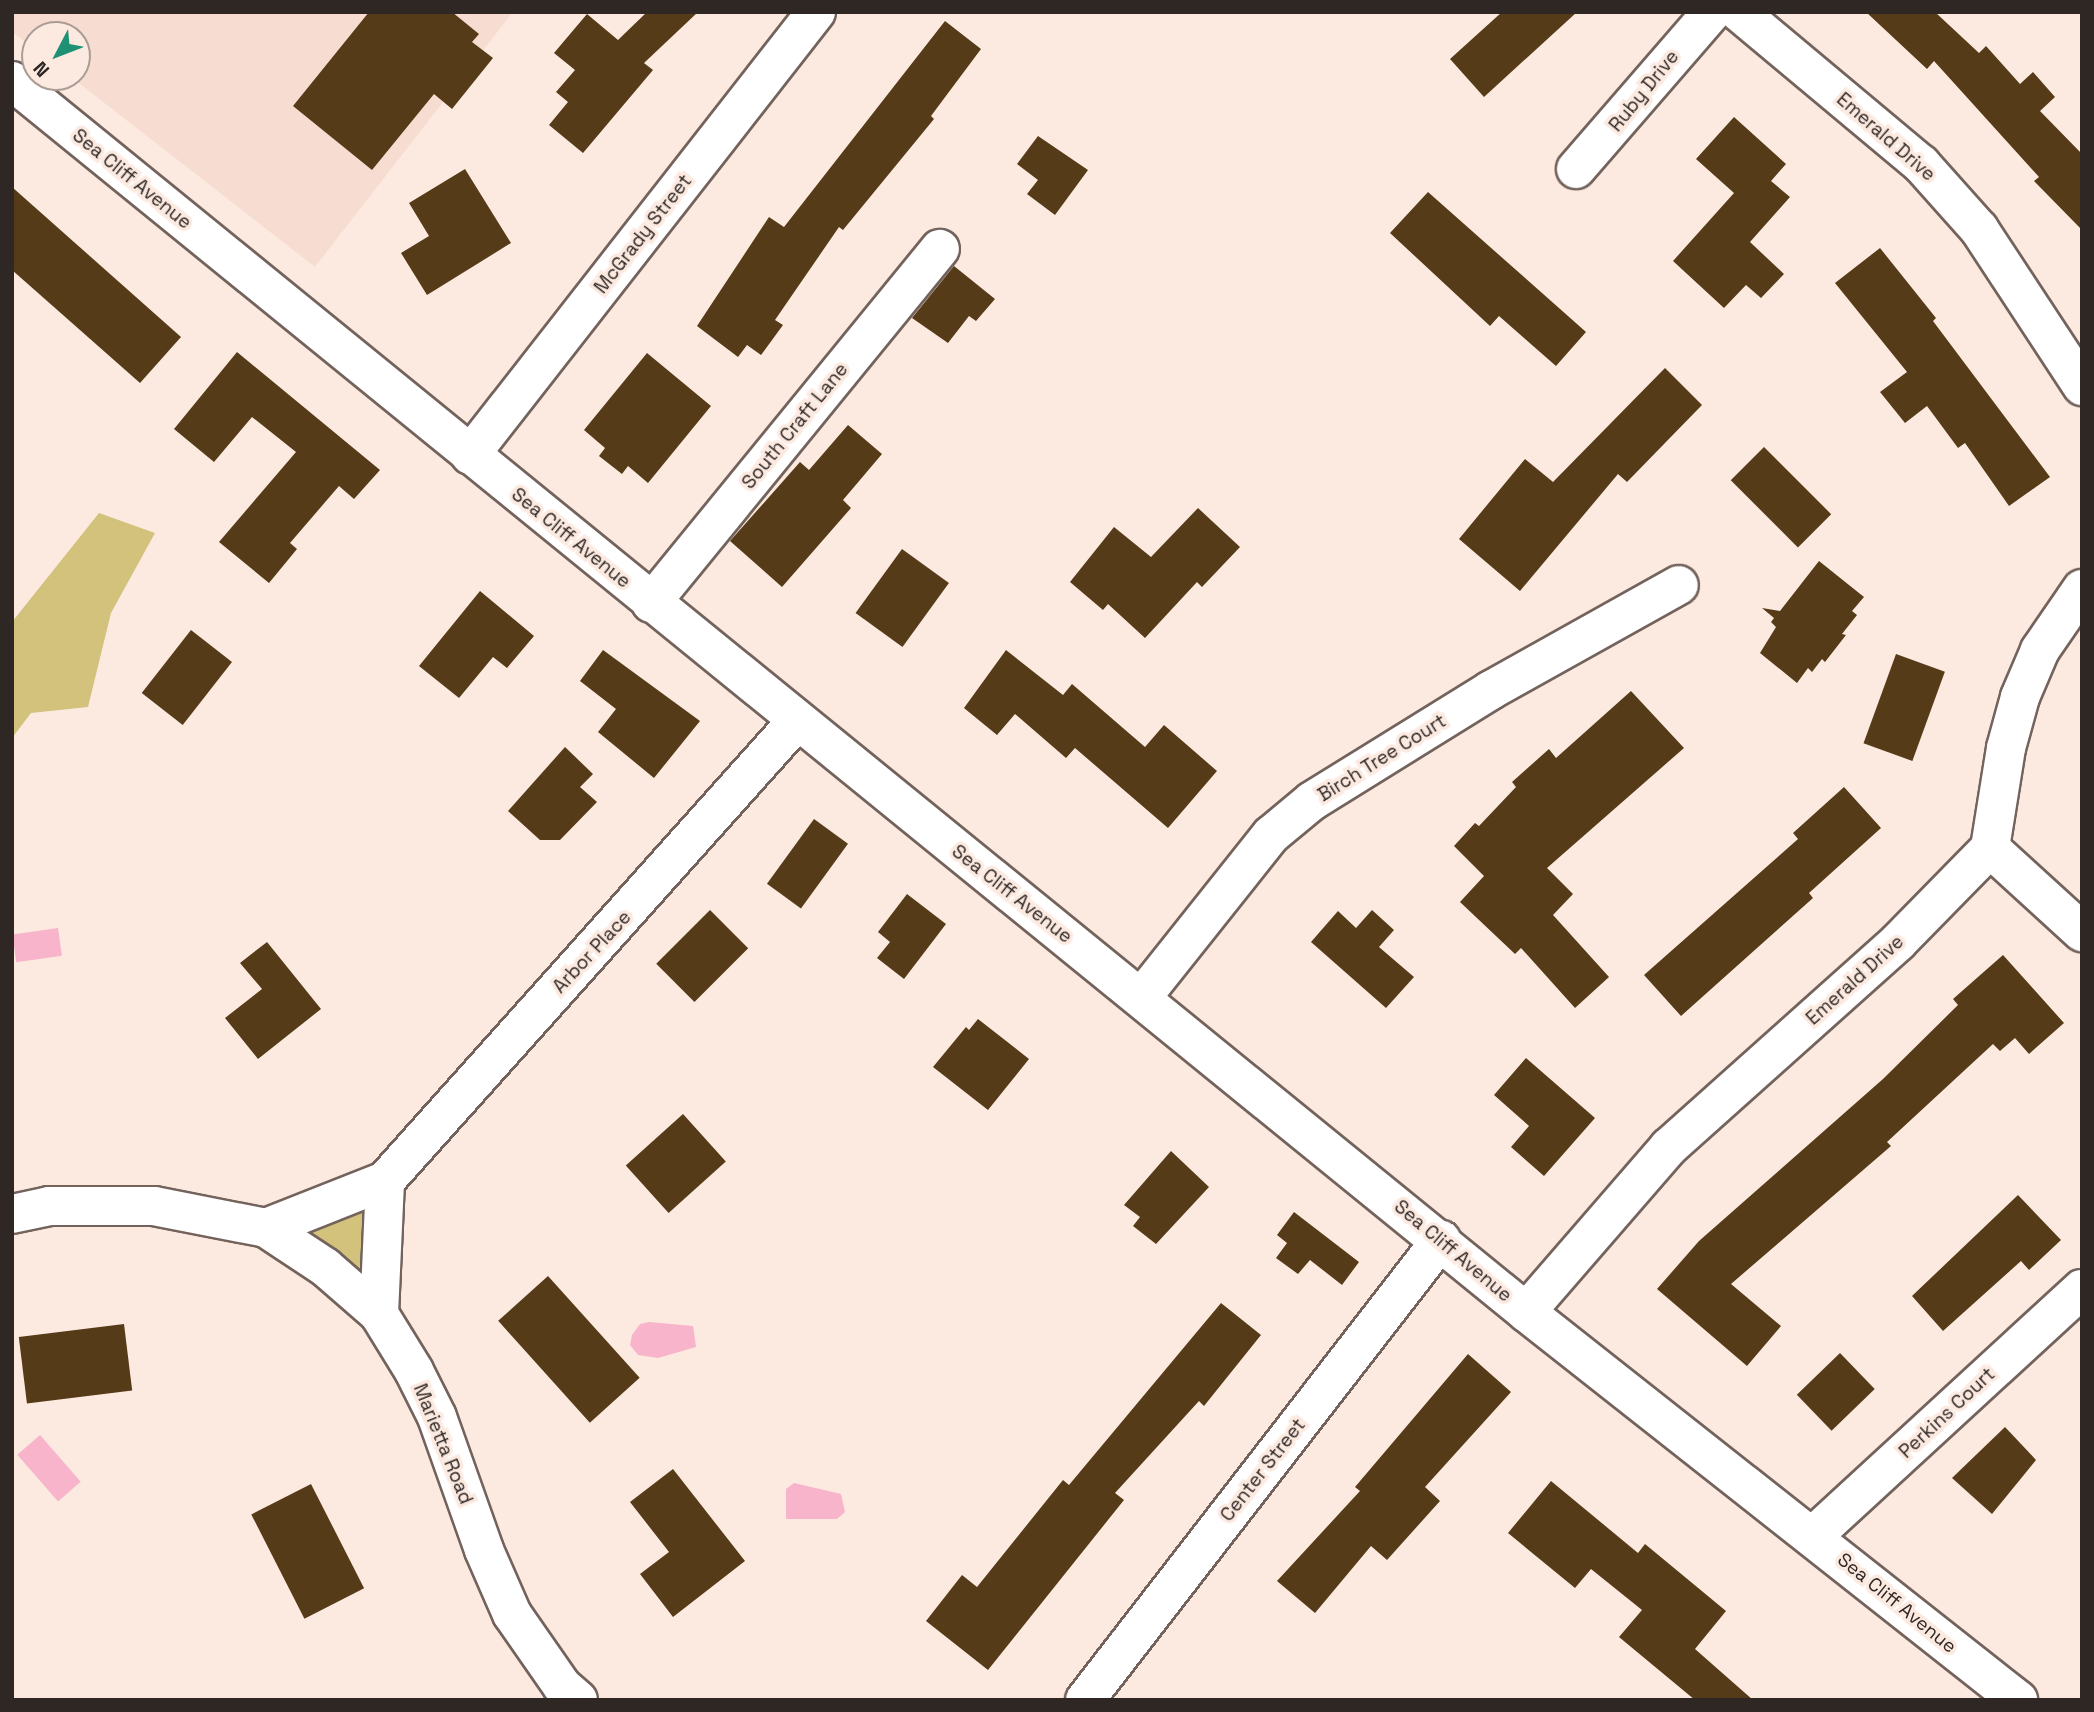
<!DOCTYPE html>
<style>
body{margin:0}
#map{position:relative;width:2094px;height:1712px;overflow:hidden;background:#fceae1;font-family:"Space Grotesk",sans-serif}
div>[style]{position:absolute}
.built>*{inset:0;background:#f7ddd1}
.green>*{inset:0;background:#d2c27c}
.water>*{inset:0;background:#f7b4ca;transform-origin:0 0}
.building>*{inset:0;background:#553b18;transform-origin:0 0}
.roads{filter:drop-shadow(2px 0 #73635c) drop-shadow(-2px 0 #73635c) drop-shadow(0 2px #73635c) drop-shadow(0 -2px #73635c)}
.minor>*{height:38px;margin:-19px;padding:0 19px;transform-origin:19px;border-radius:19px;background:#fff}
span{translate:-50% -50%;white-space:nowrap;text-align:center;line-height:1.15;-webkit-text-stroke:7px #fceae1;paint-order:stroke}
.street-label{font-size:19px;color:#2e2724}
.frame{position:absolute;inset:0;border:14px solid #2e2724;pointer-events:none}
.north{position:absolute;left:21px;top:21px;width:70px;height:70px;box-sizing:border-box;background:#fceae1;border:2px solid #aa9c95;border-radius:50%;rotate:228deg;font-size:19px;font-weight:700;line-height:28px;text-align:center;color:#2e2724}
.north::after{content:'';display:block;margin:auto;width:24px;height:32px;background:#1e9174;clip-path:polygon(50% 0,100% 100%,50% 72%,0 100%)}
</style>
<div id="map">
<div class="built">
<div style="clip-path:polygon(12px 12px,513px 12px,315px 267px,71px 77px,77px 77px,77px 35px,35px 35px,35px 49px,12px 32px)"></div>
</div>
<div class="green">
<div style="clip-path:polygon(99px 513px,155px 533px,111px 613px,88px 707px,31px 713px,12px 738px,12px 622px)"></div>
<div style="clip-path:polygon(368px 1207px,367px 1282px,297px 1229px)"></div>
</div>
<div class="water">
<div style="left:58px;top:928px;width:28px;height:46px;rotate:82deg"></div>
<div style="clip-path:polygon(649px 1322px,693px 1326px,696px 1347px,658px 1358px,638px 1355px,630px 1345px,632px 1335px,640px 1324px)"></div>
<div style="left:40px;top:1435px;width:62px;height:30px;rotate:49deg"></div>
<div style="clip-path:polygon(794px 1483px,841px 1494px,845px 1512px,837px 1519px,786px 1519px,786px 1489px)"></div>
</div>
<div class="building">
<div style="clip-path:polygon(369px 12px,452px 12px,479px 34px,472px 42px,493px 58px,452px 109px,434px 94px,372px 170px,293px 106px)"></div>
<div style="clip-path:polygon(647px 12px,698px 12px,644px 63px,653px 70px,583px 153px,549px 125px,568px 102px,556px 92px,575px 70px,554px 53px,587px 14px,618px 40px)"></div>
<div style="clip-path:polygon(1502px 12px,1577px 12px,1484px 97px,1450px 59px)"></div>
<div style="clip-path:polygon(1866px 12px,1935px 12px,1979px 53px,1986px 46px,2020px 84px,2033px 72px,2055px 97px,2040px 111px,2082px 154px,2082px 230px,2034px 181px,2039px 177px,1934px 61px,1927px 69px)"></div>
<div style="clip-path:polygon(945px 21px,981px 49px,931px 116px,934px 119px,843px 230px,839px 227px,775px 320px,783px 325px,761px 355px,747px 345px,738px 357px,697px 326px,769px 217px,784px 227px)"></div>
<div style="clip-path:polygon(1734px 117px,1786px 164px,1771px 181px,1790px 197px,1750px 242px,1784px 274px,1761px 298px,1746px 285px,1724px 308px,1673px 261px,1734px 193px,1696px 159px)"></div>
<div style="clip-path:polygon(1038px 136px,1088px 170px,1055px 215px,1027px 194px,1038px 180px,1017px 164px)"></div>
<div style="clip-path:polygon(465px 169px,511px 243px,427px 295px,401px 253px,429px 236px,409px 203px)"></div>
<div style="clip-path:polygon(12px 187px,181px 337px,140px 383px,12px 270px)"></div>
<div style="clip-path:polygon(1428px 192px,1586px 332px,1556px 366px,1499px 316px,1490px 326px,1390px 233px)"></div>
<div style="clip-path:polygon(1880px 248px,1936px 318px,1933px 321px,2050px 477px,2009px 506px,1965px 443px,1958px 448px,1927px 406px,1905px 423px,1880px 392px,1907px 372px,1835px 283px)"></div>
<div style="clip-path:polygon(954px 266px,995px 299px,976px 321px,969px 316px,948px 343px,912px 318px)"></div>
<div style="clip-path:polygon(237px 352px,380px 470px,354px 499px,339px 486px,290px 543px,297px 549px,269px 583px,219px 542px,296px 452px,252px 417px,214px 462px,174px 429px)"></div>
<div style="clip-path:polygon(647px 353px,711px 406px,648px 483px,628px 466px,622px 474px,599px 456px,605px 448px,584px 430px)"></div>
<div style="clip-path:polygon(1665px 368px,1702px 405px,1627px 482px,1618px 474px,1520px 591px,1459px 539px,1525px 459px,1553px 482px)"></div>
<div style="clip-path:polygon(848px 425px,882px 454px,843px 500px,851px 508px,782px 587px,730px 541px,800px 462px,809px 470px)"></div>
<div style="left:1764px;top:447px;width:95px;height:47px;rotate:45deg"></div>
<div style="clip-path:polygon(1198px 508px,1240px 547px,1202px 587px,1197px 582px,1145px 638px,1108px 604px,1103px 610px,1070px 582px,1114px 527px,1151px 557px)"></div>
<div style="left:902px;top:549px;width:58px;height:79px;rotate:36deg"></div>
<div style="clip-path:polygon(1819px 561px,1864px 597px,1852px 611px,1857px 615px,1842px 634px,1846px 635px,1825px 662px,1822px 659px,1812px 672px,1808px 668px,1797px 683px,1760px 653px,1776px 627px,1771px 622px,1774px 618px,1762px 608px,1780px 611px)"></div>
<div style="clip-path:polygon(480px 591px,534px 636px,507px 668px,493px 657px,459px 698px,419px 666px)"></div>
<div style="left:191px;top:630px;width:52px;height:80px;rotate:38deg"></div>
<div style="clip-path:polygon(603px 650px,700px 721px,654px 778px,598px 732px,616px 709px,580px 681px)"></div>
<div style="clip-path:polygon(1006px 650px,1063px 695px,1072px 684px,1145px 747px,1164px 725px,1217px 771px,1168px 828px,1075px 748px,1066px 758px,1015px 714px,997px 735px,964px 708px)"></div>
<div style="left:1896px;top:654px;width:52px;height:95px;rotate:20deg"></div>
<div style="clip-path:polygon(1631px 691px,1684px 748px,1547px 868px,1573px 894px,1553px 915px,1609px 977px,1575px 1008px,1521px 948px,1515px 954px,1460px 902px,1484px 876px,1454px 846px,1475px 823px,1479px 826px,1516px 787px,1512px 782px,1549px 749px,1556px 758px)"></div>
<div style="clip-path:polygon(565px 747px,593px 774px,580px 787px,597px 802px,560px 840px,540px 840px,508px 811px)"></div>
<div style="clip-path:polygon(1844px 787px,1881px 828px,1809px 893px,1813px 898px,1681px 1016px,1644px 975px,1798px 839px,1793px 833px)"></div>
<div style="left:814px;top:819px;width:42px;height:80px;rotate:36deg"></div>
<div style="clip-path:polygon(907px 894px,946px 924px,904px 979px,877px 958px,890px 942px,878px 932px)"></div>
<div style="left:710px;top:910px;width:54px;height:76px;rotate:45deg"></div>
<div style="clip-path:polygon(1372px 910px,1394px 930px,1379px 947px,1414px 977px,1386px 1008px,1311px 942px,1338px 911px,1356px 928px)"></div>
<div style="clip-path:polygon(267px 942px,321px 1009px,258px 1059px,225px 1018px,262px 989px,240px 963px)"></div>
<div style="clip-path:polygon(2003px 955px,2064px 1023px,2029px 1054px,2015px 1038px,2000px 1051px,1993px 1044px,1887px 1142px,1891px 1146px,1731px 1284px,1781px 1326px,1747px 1366px,1657px 1289px,1699px 1241px,1883px 1079px,1958px 1005px,1953px 999px)"></div>
<div style="clip-path:polygon(978px 1019px,1029px 1059px,988px 1110px,933px 1067px,966px 1027px,969px 1030px)"></div>
<div style="clip-path:polygon(1526px 1058px,1595px 1118px,1544px 1176px,1511px 1147px,1529px 1126px,1494px 1095px)"></div>
<div style="left:683px;top:1114px;width:64px;height:77px;rotate:48deg"></div>
<div style="clip-path:polygon(1171px 1151px,1209px 1187px,1156px 1244px,1133px 1226px,1140px 1217px,1124px 1205px)"></div>
<div style="clip-path:polygon(2018px 1195px,2061px 1240px,2029px 1270px,2021px 1261px,1943px 1331px,1912px 1296px)"></div>
<div style="clip-path:polygon(1294px 1212px,1359px 1262px,1342px 1285px,1310px 1260px,1298px 1274px,1276px 1258px,1287px 1243px,1277px 1235px)"></div>
<div style="left:548px;top:1276px;width:137px;height:67px;rotate:48deg"></div>
<div style="clip-path:polygon(1221px 1303px,1261px 1335px,1204px 1406px,1199px 1401px,1115px 1493px,1124px 1500px,988px 1670px,926px 1621px,962px 1575px,977px 1587px,1063px 1480px,1069px 1485px)"></div>
<div style="left:124px;top:1324px;width:67px;height:106px;rotate:83deg"></div>
<div style="left:1840px;top:1353px;width:50px;height:60px;rotate:46deg"></div>
<div style="clip-path:polygon(1468px 1354px,1511px 1392px,1425px 1487px,1440px 1501px,1387px 1560px,1371px 1546px,1315px 1613px,1277px 1581px,1360px 1491px,1355px 1487px)"></div>
<div style="clip-path:polygon(2005px 1427px,2036px 1460px,1992px 1514px,1952px 1478px)"></div>
<div style="clip-path:polygon(673px 1469px,745px 1561px,673px 1617px,640px 1574px,669px 1552px,630px 1502px)"></div>
<div style="clip-path:polygon(1551px 1481px,1638px 1553px,1645px 1544px,1726px 1611px,1695px 1649px,1753px 1700px,1695px 1700px,1619px 1637px,1642px 1610px,1591px 1569px,1575px 1588px,1508px 1533px)"></div>
<div style="left:311px;top:1484px;width:117px;height:67px;rotate:63deg"></div>
</div>
<div class="roads">
<div class="minor">
<div style="left:1739px;top:12px;width:237px;rotate:39.9deg"></div>
<div style="left:1921px;top:164px;width:87px;rotate:48.3deg"></div>
<div style="left:1979px;top:229px;width:188px;rotate:56.7deg"></div>
<div style="left:12px;top:81px;width:1951px;rotate:39.11deg"></div>
<div style="left:1526px;top:1312px;width:627px;rotate:38.26deg"></div>
<div style="left:1576px;top:169px;width:208px;rotate:-49.1deg"></div>
<div style="left:470px;top:455px;width:562px;rotate:-52.01deg"></div>
<div style="left:651px;top:603px;width:457px;rotate:-50.8deg"></div>
<div style="left:1990px;top:848px;width:125px;rotate:42.4deg"></div>
<div style="left:1142px;top:997px;width:207px;rotate:-51.5deg"></div>
<div style="left:1271px;top:835px;width:53px;rotate:-39.7deg"></div>
<div style="left:1312px;top:801px;width:211px;rotate:-31.8deg"></div>
<div style="left:1491px;top:690px;width:215px;rotate:-29.2deg"></div>
<div style="left:12px;top:1214px;width:38px;rotate:-12deg"></div>
<div style="left:49px;top:1206px;width:105px"></div>
<div style="left:154px;top:1206px;width:114px;rotate:11.1deg"></div>
<div style="left:266px;top:1228px;width:71px;rotate:33.5deg"></div>
<div style="left:325px;top:1267px;width:72px;rotate:41deg"></div>
<div style="left:379px;top:1314px;width:67px;rotate:58.4deg"></div>
<div style="left:414px;top:1371px;width:51px;rotate:63.4deg"></div>
<div style="left:437px;top:1417px;width:141px;rotate:70.5deg"></div>
<div style="left:484px;top:1550px;width:70px;rotate:66.4deg"></div>
<div style="left:512px;top:1614px;width:88px;rotate:55.2deg"></div>
<div style="left:562px;top:1686px;width:21px;rotate:41deg"></div>
<div style="left:266px;top:1228px;width:128px;rotate:-21.6deg"></div>
<div style="left:1526px;top:1312px;width:218px;rotate:-49.1deg"></div>
<div style="left:1669px;top:1147px;width:307px;rotate:-41.8deg"></div>
<div style="left:1898px;top:942px;width:132px;rotate:-45.6deg"></div>
<div style="left:1990px;top:848px;width:101px;rotate:-80.9deg"></div>
<div style="left:2006px;top:748px;width:53px;rotate:-74.6deg"></div>
<div style="left:2020px;top:697px;width:51px;rotate:-66.9deg"></div>
<div style="left:2040px;top:650px;width:74px;rotate:-55.5deg"></div>
<div style="left:379px;top:1314px;width:133px;rotate:-87.4deg"></div>
<div style="left:385px;top:1181px;width:616px;rotate:-48.16deg"></div>
<div style="left:1813px;top:1536px;width:365px;rotate:-42.6deg"></div>
<div style="left:1085px;top:1700px;width:582px;rotate:-52.26deg"></div>
</div>
</div>
<div class="street-label">
<span style="left:1644px;top:91px;rotate:-51deg">Ruby Drive</span>
<span style="left:1886px;top:137px;rotate:41deg">Emerald Drive</span>
<span style="left:132px;top:179px;rotate:39deg">Sea Cliff Avenue</span>
<span style="left:643px;top:234px;rotate:-52deg">McGrady Street</span>
<span style="left:795px;top:426px;rotate:-51deg">South Craft Lane</span>
<span style="left:571px;top:538px;rotate:39deg">Sea Cliff Avenue</span>
<span style="left:1382px;top:758px;rotate:-32deg">Birch Tree Court</span>
<span style="left:1012px;top:894px;rotate:38deg">Sea Cliff Avenue</span>
<span style="left:592px;top:952px;rotate:-47deg">Arbor Place</span>
<span style="left:1855px;top:980px;rotate:-42deg">Emerald Drive</span>
<span style="left:1453px;top:1251px;rotate:40deg">Sea Cliff Avenue</span>
<span style="left:1947px;top:1413px;rotate:-43deg">Perkins Court</span>
<span style="left:443px;top:1444px;rotate:68deg">Marietta Road</span>
<span style="left:1263px;top:1470px;rotate:-52deg">Center Street</span>
<span style="left:1897px;top:1603px;rotate:39deg">Sea Cliff Avenue</span>
</div>
<div class="frame"></div>
<div class="north">N</div>
</div>
